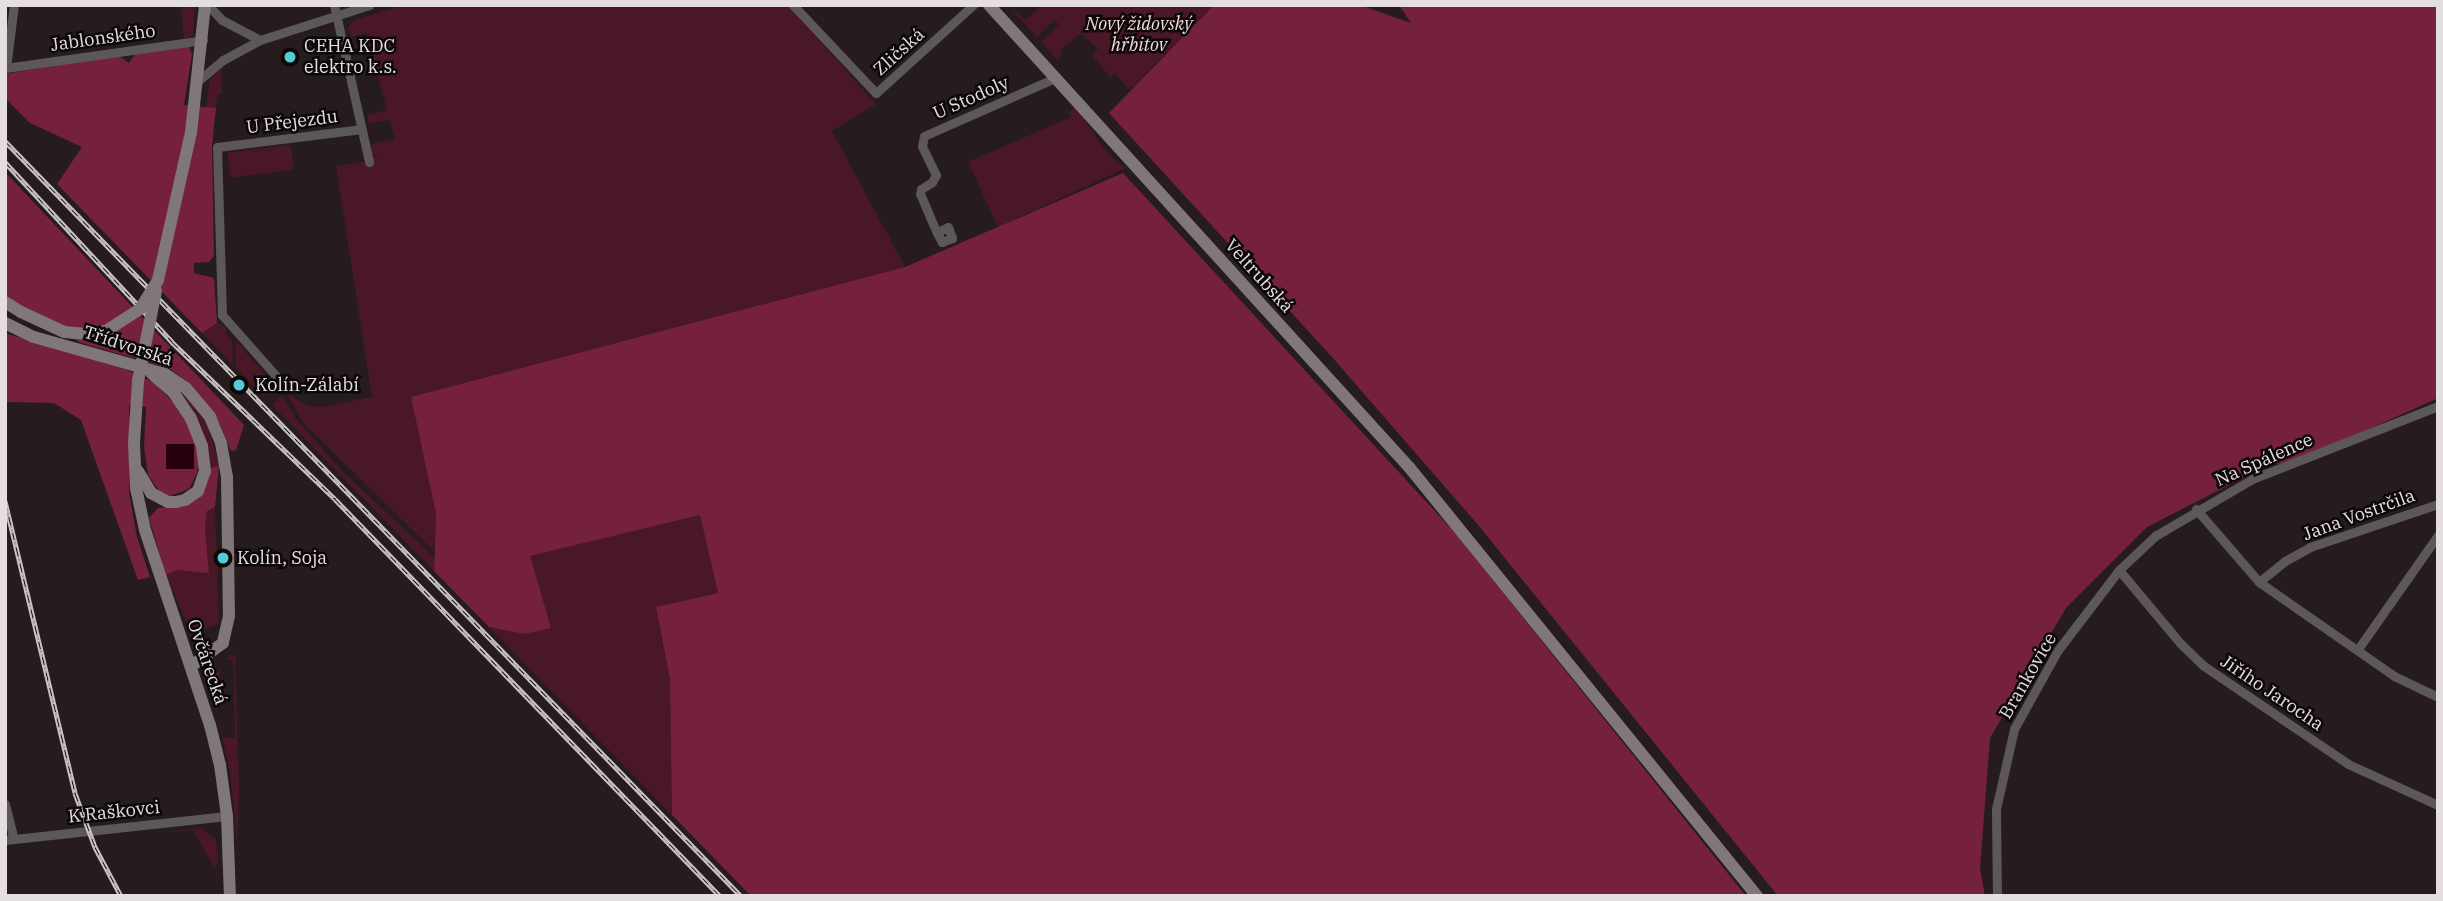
<!DOCTYPE html>
<meta charset="utf-8">
<style>
body{margin:0}
#map{position:relative;width:2443px;height:901px;overflow:hidden;background:#261c1e;font-family:"IBM Plex Serif",serif}
div>[style]{position:absolute}
.green>*{inset:0;background:#4a1727;transform-origin:0 0}
.forest>*{inset:0;background:#75213d}
.water>*{inset:0;background:#28000d;transform-origin:0 0}
.street>*{height:9px;margin:-4.5px;padding:0 4.5px;transform-origin:4.5px;border-radius:4.5px;background:#5c5758}
.secondary>*{height:12px;margin:-6px;padding:0 6px;transform-origin:6px;border-radius:6px;background:#7f7778}
.rail>*{height:5px;margin-top:-2.5px;transform-origin:0;background:repeating-linear-gradient(90deg,#0c0808 0 8px,#cbc4c5 0 16px);box-sizing:border-box;border-block:2px solid #cbc4c5}
.secondary-bridge>*{height:12px;margin:-6px;padding:0 6px;transform-origin:6px;border-radius:6px;background:#7f7778}
.dots>*{width:19px;height:19px;translate:-50% -50%;box-sizing:border-box;border:4px solid #0c0808;border-radius:50%}
span{translate:-50% -50%;white-space:nowrap;text-align:center;line-height:1.15;-webkit-text-stroke:5px #0c0808;paint-order:stroke}
.park-label{font-size:18px;color:#f4dadf;font-style:italic}
.street-label{font-size:18px;color:#e5dedf}
.poi-label{font-size:18px;color:#e5dedf}
.left{translate:0 -50%;text-align:left}
.frame{position:absolute;inset:0;border:7px solid #e5dedf;pointer-events:none}
</style>
<div id="map">
<div class="green">
<div style="clip-path:polygon(181px 5px,195px 5px,193px 36px,184px 39px)"></div>
<div style="clip-path:polygon(404px 5px,788px 5px,876px 104px,832px 131px,905px 267px,411px 397px,436px 514px,434px 551px,303px 423px,287px 394px,309px 406px,322px 407px,372px 397px,336px 166px,373px 161px,372px 157px,380px 155px,372px 155px,371px 144px,395px 139px,390px 120px,369px 123px,367px 115px,387px 110px,367px 33px,351px 37px,348px 29px,352px 21px)"></div>
<div style="clip-path:polygon(1008px 5px,1026px 20px,1042px 5px,1214px 5px,1130px 90px,1115px 74px,1110px 78px,1108px 75px,1092px 55px,1098px 49px,1081px 33px,1060px 51px,1062px 54px,1057px 59px,1041px 42px,1059px 24px,1054px 20px,1037px 37px)"></div>
<div style="clip-path:polygon(221px 68px,222px 93px,217px 94px,216px 108px,206px 107px,210px 80px)"></div>
<div style="clip-path:polygon(1076px 107px,1104px 148px,1120px 165px,1128px 167px,998px 227px,968px 162px,1071px 117px,1068px 113px)"></div>
<div style="left:291px;top:145px;width:25px;height:64px;rotate:83deg"></div>
<div style="clip-path:polygon(217px 323px,226px 327px,227px 336px,232px 338px,233px 365px,202px 333px)"></div>
<div style="clip-path:polygon(235px 340px,274px 384px,264px 397px,236px 368px)"></div>
<div style="clip-path:polygon(176px 388px,183px 392px,207px 422px,219px 465px,210px 469px,203px 431px,189px 404px)"></div>
<div style="clip-path:polygon(282px 395px,297px 420px,342px 471px,434px 557px,434px 571px,272px 405px)"></div>
<div style="clip-path:polygon(215px 507px,219px 624px,191px 633px,166px 575px,177px 570px,209px 572px,205px 528px,207px 511px)"></div>
<div style="clip-path:polygon(700px 515px,718px 593px,656px 607px,670px 682px,672px 815px,489px 627px,524px 634px,529px 556px)"></div>
<div style="clip-path:polygon(235px 654px,239px 790px,237px 842px,230px 771px,210px 682px,211px 674px,220px 670px,217px 713px,224px 738px,235px 738px,233px 659px,225px 659px)"></div>
<div style="clip-path:polygon(200px 828px,216px 839px,218px 861px,213px 871px,213px 865px,193px 830px,159px 833px)"></div>
</div>
<div class="forest">
<div style="clip-path:polygon(1214px 5px,1360px 5px,1411px 23px,1399px 5px,2438px 5px,2438px 398px,2293px 463px,2270px 464px,2147px 527px,2066px 608px,1990px 738px,1980px 868px,1985px 896px,1778px 896px,1479px 526px,1332px 357px,1109px 113px)"></div>
<div style="clip-path:polygon(189px 46px,192px 54px,184px 105px,216px 108px,212px 146px,214px 256px,209px 262px,194px 263px,194px 273px,214px 278px,217px 323px,202px 333px,57px 184px,82px 147px,30px 123px,5px 98px,5px 74px,113px 56px,119px 56px,129px 63px,136px 53px)"></div>
<div style="clip-path:polygon(5px 172px,244px 425px,236px 450px,231px 451px,220px 424px,190px 384px,169px 368px,81px 343px,5px 296px)"></div>
<div style="clip-path:polygon(1123px 173px,1455px 533px,1746px 896px,751px 896px,672px 815px,670px 680px,656px 607px,718px 593px,700px 515px,530px 556px,551px 628px,524px 634px,489px 627px,434px 571px,436px 514px,411px 397px,905px 267px)"></div>
<div style="clip-path:polygon(5px 333px,125px 369px,153px 382px,178px 407px,194px 437px,199px 460px,197px 473px,189px 489px,170px 496px,159px 491px,148px 475px,144px 447px,146px 407px,129px 405px,129px 493px,137px 537px,150px 577px,138px 580px,81px 420px,54px 403px,5px 402px)"></div>
<div style="clip-path:polygon(219px 465px,215px 507px,207px 511px,205px 528px,209px 573px,177px 570px,166px 575px,149px 518px,158px 508px,185px 506px,210px 469px)"></div>
</div>
<div class="water">
<div style="left:166px;top:444px;width:28px;height:25px"></div>
</div>
<div class="street">
<div style="left:208px;top:5px;width:21px;rotate:47deg"></div>
<div style="left:222px;top:20px;width:43px;rotate:27.8deg"></div>
<div style="left:334px;top:5px;width:161px;rotate:77.4deg"></div>
<div style="left:793px;top:5px;width:121px;rotate:46.7deg"></div>
<div style="left:876px;top:93px;width:131px;rotate:-42.2deg"></div>
<div style="left:5px;top:68px;width:200px;rotate:-8deg"></div>
<div style="left:6px;top:68px;width:64px;rotate:-82.8deg"></div>
<div style="left:199px;top:80px;width:31px;rotate:-40deg"></div>
<div style="left:223px;top:60px;width:42px;rotate:-28.4deg"></div>
<div style="left:260px;top:40px;width:115px;rotate:-17.7deg"></div>
<div style="left:937px;top:232px;width:12px;rotate:-24deg"></div>
<div style="left:948px;top:227px;width:12px;rotate:70deg"></div>
<div style="left:952px;top:238px;width:11px;rotate:158deg"></div>
<div style="left:942px;top:242px;width:10px;rotate:-119deg"></div>
<div style="left:937px;top:233px;width:17px;rotate:-114deg"></div>
<div style="left:930px;top:217px;width:25px;rotate:-113deg"></div>
<div style="left:920px;top:194px;width:5px;rotate:-79deg"></div>
<div style="left:921px;top:189px;width:13px;rotate:-32deg"></div>
<div style="left:932px;top:182px;width:8px;rotate:-60deg"></div>
<div style="left:936px;top:175px;width:32px;rotate:-116deg"></div>
<div style="left:922px;top:146px;width:10px;rotate:-79deg"></div>
<div style="left:924px;top:136px;width:143px;rotate:-23.9deg"></div>
<div style="left:284px;top:385px;width:94px;rotate:-131.5deg"></div>
<div style="left:222px;top:315px;width:168px;rotate:-91.7deg"></div>
<div style="left:217px;top:147px;width:146px;rotate:-7.1deg"></div>
<div style="left:2196px;top:509px;width:96px;rotate:49.2deg"></div>
<div style="left:2259px;top:582px;width:165px;rotate:34.8deg"></div>
<div style="left:2394px;top:676px;width:49px;rotate:25.5deg"></div>
<div style="left:2119px;top:570px;width:95px;rotate:50.1deg"></div>
<div style="left:2180px;top:643px;width:33px;rotate:44deg"></div>
<div style="left:2204px;top:666px;width:174px;rotate:34.2deg"></div>
<div style="left:2348px;top:764px;width:99px;rotate:24.5deg"></div>
<div style="left:2259px;top:582px;width:33px;rotate:-39deg"></div>
<div style="left:2285px;top:561px;width:29px;rotate:-29deg"></div>
<div style="left:2310px;top:547px;width:135px;rotate:-18.6deg"></div>
<div style="left:2358px;top:649px;width:139px;rotate:-54.9deg"></div>
<div style="left:5px;top:804px;width:36px;rotate:76deg"></div>
<div style="left:5px;top:840px;width:223px;rotate:-6.2deg"></div>
<div style="left:1997px;top:896px;width:87px;rotate:-90.7deg"></div>
<div style="left:1996px;top:809px;width:82px;rotate:-77.3deg"></div>
<div style="left:2014px;top:729px;width:90px;rotate:-60.9deg"></div>
<div style="left:2058px;top:650px;width:101px;rotate:-52.7deg"></div>
<div style="left:2119px;top:570px;width:50px;rotate:-43.4deg"></div>
<div style="left:2155px;top:536px;width:113px;rotate:-30.4deg"></div>
<div style="left:2252px;top:479px;width:200px;rotate:-21.4deg"></div>
</div>
<div class="secondary">
<div style="left:989px;top:5px;width:624px;rotate:47.73deg"></div>
<div style="left:1409px;top:467px;width:552px;rotate:50.95deg"></div>
<div style="left:158px;top:280px;width:152px;rotate:-77.4deg"></div>
<div style="left:191px;top:132px;width:128px;rotate:-83.7deg"></div>
<div style="left:5px;top:302px;width:19px;rotate:32deg"></div>
<div style="left:5px;top:323px;width:32px;rotate:26deg"></div>
<div style="left:34px;top:337px;width:136px;rotate:15.8deg"></div>
<div style="left:165px;top:374px;width:25px;rotate:34deg"></div>
<div style="left:186px;top:388px;width:38px;rotate:50deg"></div>
<div style="left:210px;top:417px;width:28px;rotate:67deg"></div>
<div style="left:221px;top:443px;width:35px;rotate:80deg"></div>
<div style="left:227px;top:477px;width:139px;rotate:89.2deg"></div>
<div style="left:229px;top:616px;width:28px;rotate:103deg"></div>
<div style="left:223px;top:643px;width:39px;rotate:144deg"></div>
<div style="left:134px;top:443px;width:45px;rotate:87.5deg"></div>
<div style="left:136px;top:488px;width:43px;rotate:77.9deg"></div>
<div style="left:145px;top:530px;width:206px;rotate:71.6deg"></div>
<div style="left:210px;top:725px;width:41px;rotate:76deg"></div>
<div style="left:220px;top:765px;width:51px;rotate:82.2deg"></div>
<div style="left:227px;top:816px;width:80px;rotate:87.9deg"></div>
<div style="left:138px;top:471px;width:26px;rotate:59deg"></div>
<div style="left:151px;top:493px;width:19px;rotate:28deg"></div>
<div style="left:168px;top:502px;width:8px"></div>
<div style="left:176px;top:502px;width:9px;rotate:-13deg"></div>
<div style="left:185px;top:500px;width:16px;rotate:-35deg"></div>
<div style="left:198px;top:491px;width:21px;rotate:-71deg"></div>
<div style="left:205px;top:471px;width:25px;rotate:-97deg"></div>
<div style="left:202px;top:446px;width:31px;rotate:-112deg"></div>
<div style="left:190px;top:417px;width:29px;rotate:-124deg"></div>
<div style="left:174px;top:393px;width:30px;rotate:-139deg"></div>
</div>
<div class="rail">
<div style="left:5px;top:141px;width:1054px;rotate:45.73deg"></div>
<div style="left:5px;top:162px;width:246px;rotate:47.1deg"></div>
<div style="left:172px;top:342px;width:226px;rotate:43.9deg"></div>
<div style="left:335px;top:499px;width:553px;rotate:45.88deg"></div>
<div style="left:5px;top:501px;width:300px;rotate:76.5deg"></div>
<div style="left:75px;top:793px;width:58px;rotate:69.7deg"></div>
<div style="left:95px;top:847px;width:55px;rotate:62deg"></div>
</div>
<div class="secondary-bridge">
<div style="left:21px;top:312px;width:47px;rotate:24.9deg"></div>
<div style="left:64px;top:332px;width:22px;rotate:5deg"></div>
<div style="left:86px;top:334px;width:20px;rotate:-9deg"></div>
<div style="left:106px;top:331px;width:40px;rotate:-32.9deg"></div>
<div style="left:140px;top:309px;width:34px;rotate:-58deg"></div>
<div style="left:134px;top:443px;width:62px;rotate:-86.3deg"></div>
<div style="left:138px;top:381px;width:92px;rotate:-78.7deg"></div>
</div>
<div class="dots">
<div style="left:290px;top:57px;background:#52cbd7"></div>
<div style="left:239px;top:385px;background:#52cbd7"></div>
<div style="left:223px;top:558px;background:#52cbd7"></div>
</div>
<div class="park-label">
<span style="left:1139px;top:35px">Nový židovský<br>hřbitov</span>
</div>
<div class="street-label">
<span style="left:103px;top:38px;rotate:-8deg">Jablonského</span>
<span style="left:899px;top:52px;rotate:-42deg">Zličská</span>
<span style="left:971px;top:98px;rotate:-24deg">U Stodoly</span>
<span style="left:292px;top:122px;rotate:-7deg">U Přejezdu</span>
<span style="left:1259px;top:276px;rotate:48deg">Veltrubská</span>
<span style="left:128px;top:346px;rotate:18deg">Třídvorská</span>
<span style="left:2264px;top:460px;rotate:-24deg">Na Spálence</span>
<span style="left:2359px;top:515px;rotate:-20deg">Jana Vostrčila</span>
<span style="left:207px;top:662px;rotate:71deg">Ovčárecká</span>
<span style="left:2028px;top:676px;rotate:-60deg">Brankovice</span>
<span style="left:2272px;top:693px;rotate:34deg">Jiřího Jarocha</span>
<span style="left:114px;top:812px;rotate:-6deg">K Raškovci</span>
</div>
<div class="poi-label">
<span class="left" style="left:304px;top:57px">CEHA KDC<br>elektro k.s.</span>
<span class="left" style="left:255px;top:385px">Kolín-Zálabí</span>
<span class="left" style="left:237px;top:558px">Kolín, Soja</span>
</div>
<div class="frame"></div>
</div>
